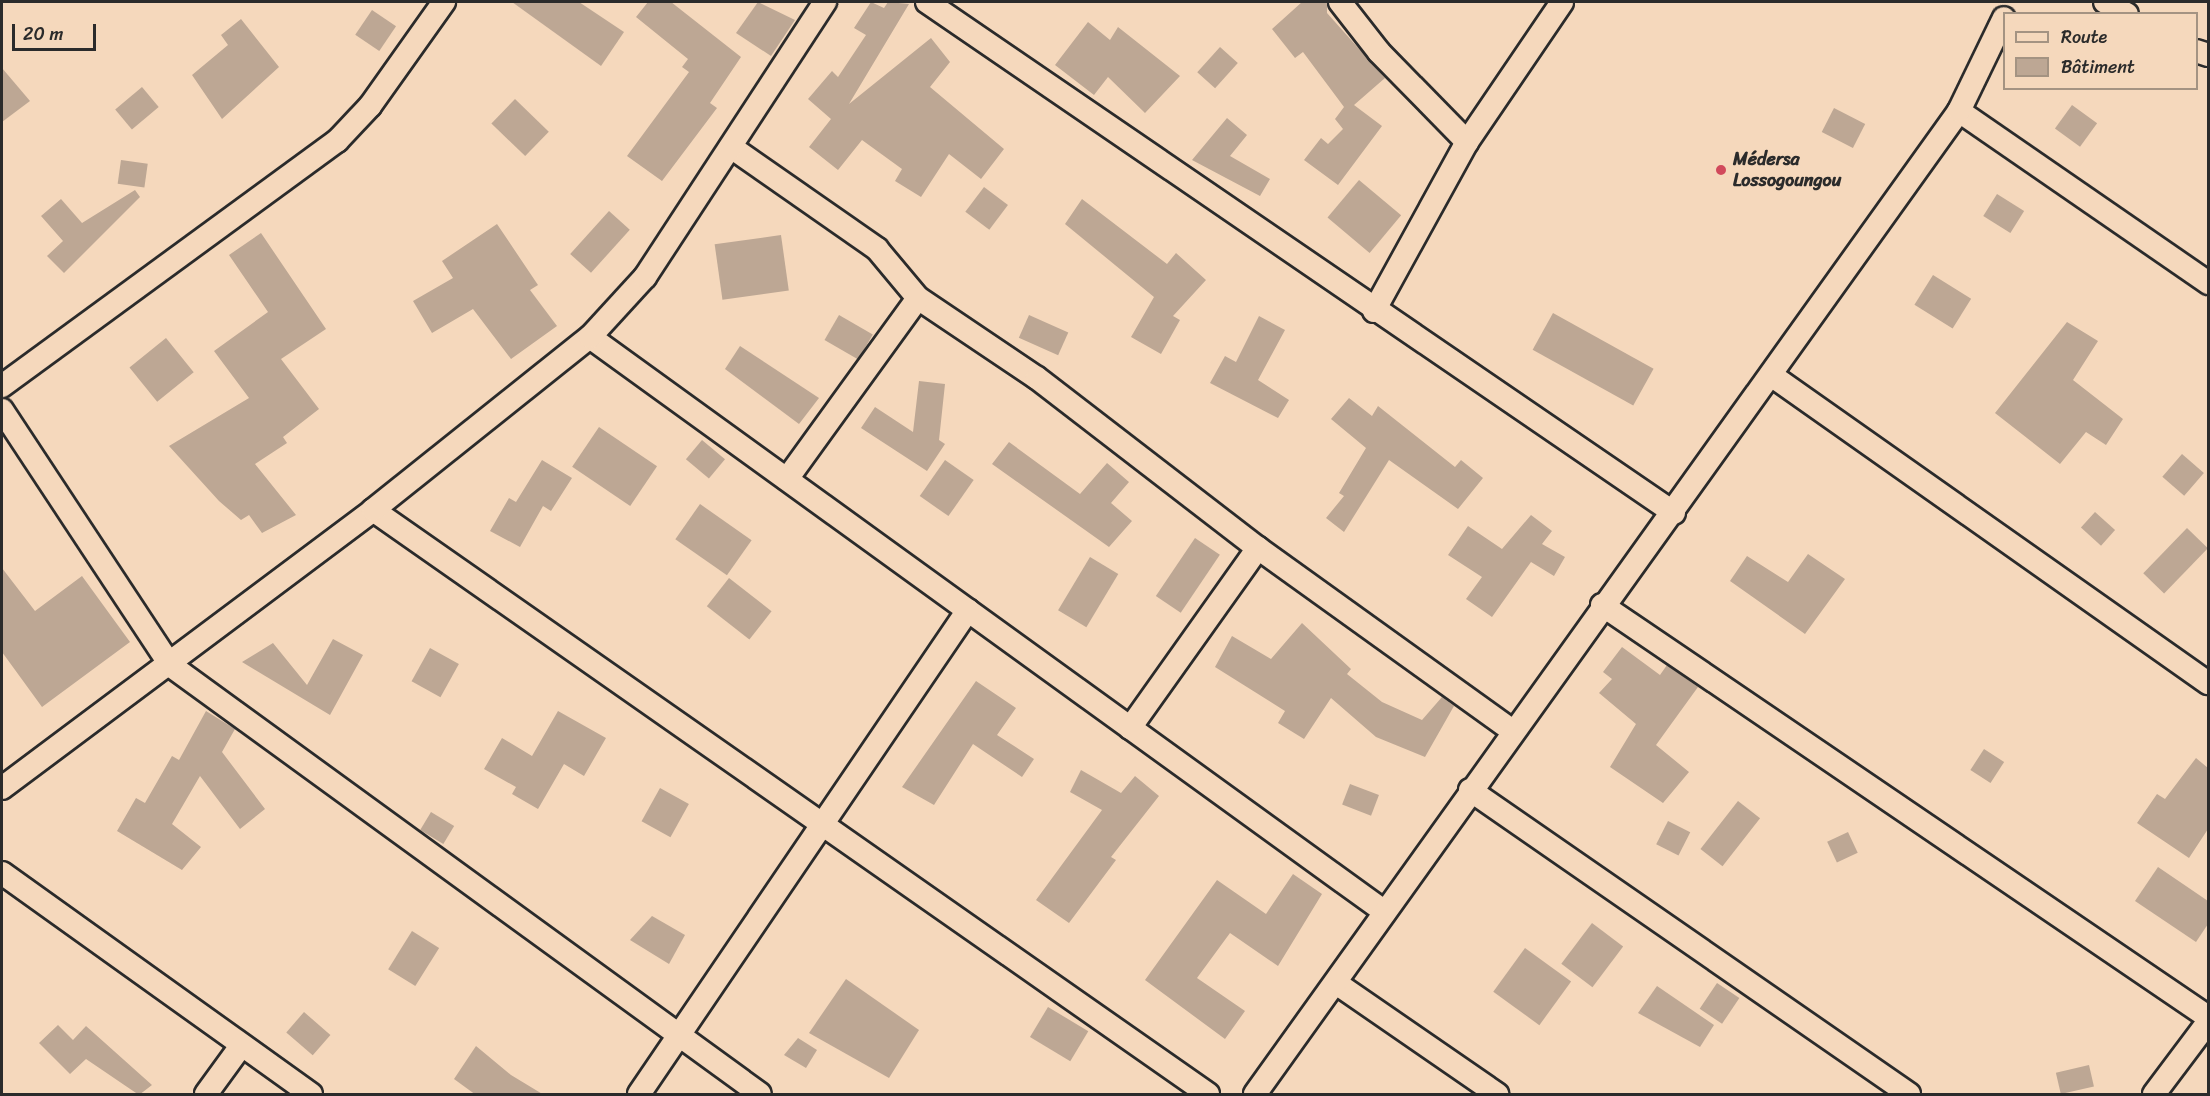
<!DOCTYPE html>
<meta charset="utf-8">
<style>
body{margin:0}
#map{position:relative;width:2210px;height:1096px;overflow:hidden;background:#f5d8bc;font-family:Sriracha,sans-serif}
div>[style]{position:absolute}
.building>*{inset:0;background:#bda794;transform-origin:0 0}
.roads{filter:drop-shadow(2px 0 #2b2b2b) drop-shadow(-2px 0 #2b2b2b) drop-shadow(0 2px #2b2b2b) drop-shadow(0 -2px #2b2b2b)}
.street>*{height:22px;margin:-11px;padding:0 11px;transform-origin:11px;border-radius:11px;background:#f5d8bc}
.dots>*{width:16px;height:16px;translate:-50% -50%;box-sizing:border-box;border:3px solid #f5d8bc;border-radius:50%}
span{translate:-50% -50%;white-space:nowrap;text-align:center;line-height:1.15;-webkit-text-stroke:4.5px #f5d8bc;paint-order:stroke}
.poi-label{font-size:18px;color:#2b2b2b;font-weight:700}
.left{translate:0 -50%;text-align:left}
.frame{position:absolute;inset:0;border:3px solid #2b2b2b;pointer-events:none}
.legend{position:absolute;left:2003px;top:12px;width:195px;height:78px;box-sizing:border-box;background:#f5d8bc;border:2px solid #a49382;margin:0;padding:8px 10px;list-style:none;font-size:18px;color:#2b2b2b}
.legend li{display:flex;align-items:center;gap:12px;height:30px}
.legend b{width:30px;border:2px solid #a49382}
.scale{position:absolute;left:12px;top:24px;width:84px;height:27px;box-sizing:border-box;border:3px solid #2b2b2b;border-top:0;padding-left:8px;font-size:18px;line-height:21px;white-space:nowrap;color:#2b2b2b;-webkit-text-stroke:4px #f5d8bc;paint-order:stroke}
</style>
<div id="map">
<div class="building">
<div style="clip-path:polygon(512px 2px,579px 2px,624px 32px,601px 66px)"></div>
<div style="clip-path:polygon(648px 2px,671px 2px,741px 57px,710px 103px,717px 108px,662px 181px,627px 156px,689px 72px,682px 67px,688px 59px,636px 17px)"></div>
<div style="clip-path:polygon(758px 2px,795px 20px,771px 56px,736px 33px)"></div>
<div style="clip-path:polygon(871px 2px,884px 8px,888px 2px,909px 4px,849px 104px,931px 38px,950px 62px,930px 87px,1004px 149px,981px 179px,949px 154px,921px 197px,895px 181px,902px 169px,862px 140px,838px 170px,809px 147px,831px 119px,808px 99px,832px 71px,838px 77px,866px 35px,854px 28px)"></div>
<div style="clip-path:polygon(1302px 2px,1327px 2px,1327px 13px,1385px 78px,1354px 105px,1382px 126px,1338px 185px,1304px 160px,1321px 138px,1328px 144px,1343px 129px,1335px 119px,1344px 107px,1303px 52px,1295px 58px,1272px 29px)"></div>
<div style="left:372px;top:10px;width:29px;height:30px;rotate:34deg"></div>
<div style="clip-path:polygon(241px 19px,279px 67px,222px 119px,192px 75px,228px 45px,221px 35px)"></div>
<div style="clip-path:polygon(1088px 22px,1110px 40px,1118px 27px,1180px 76px,1145px 113px,1108px 77px,1094px 95px,1055px 65px)"></div>
<div style="left:1220px;top:47px;width:24px;height:34px;rotate:42deg"></div>
<div style="clip-path:polygon(2px 68px,30px 101px,2px 122px)"></div>
<div style="left:142px;top:87px;width:26px;height:35px;rotate:50deg"></div>
<div style="left:515px;top:99px;width:47px;height:34px;rotate:44deg"></div>
<div style="left:2072px;top:105px;width:31px;height:29px;rotate:36deg"></div>
<div style="left:1834px;top:108px;width:35px;height:27px;rotate:27deg"></div>
<div style="clip-path:polygon(1227px 118px,1247px 135px,1230px 156px,1270px 179px,1260px 196px,1192px 160px)"></div>
<div style="left:121px;top:160px;width:27px;height:24px;rotate:8deg"></div>
<div style="left:1359px;top:180px;width:55px;height:49px;rotate:40deg"></div>
<div style="left:984px;top:187px;width:30px;height:31px;rotate:37deg"></div>
<div style="clip-path:polygon(135px 190px,140px 197px,64px 273px,47px 256px,63px 241px,41px 216px,61px 199px,82px 223px)"></div>
<div style="left:1997px;top:194px;width:32px;height:26px;rotate:32deg"></div>
<div style="clip-path:polygon(1082px 199px,1167px 264px,1176px 253px,1206px 280px,1173px 316px,1180px 320px,1161px 354px,1131px 337px,1154px 297px,1065px 224px)"></div>
<div style="left:609px;top:211px;width:28px;height:58px;rotate:42deg"></div>
<div style="clip-path:polygon(497px 224px,538px 285px,530px 290px,557px 326px,511px 359px,473px 309px,432px 333px,413px 301px,453px 278px,442px 261px)"></div>
<div style="clip-path:polygon(261px 233px,326px 329px,281px 359px,319px 409px,283px 437px,287px 443px,255px 464px,296px 515px,262px 533px,249px 515px,241px 520px,219px 501px,169px 446px,249px 398px,214px 351px,268px 312px,229px 255px)"></div>
<div style="left:781px;top:235px;width:56px;height:67px;rotate:82deg"></div>
<div style="left:1933px;top:275px;width:45px;height:35px;rotate:32deg"></div>
<div style="left:1553px;top:313px;width:115px;height:42px;rotate:29deg"></div>
<div style="left:839px;top:315px;width:39px;height:29px;rotate:30deg"></div>
<div style="left:1029px;top:315px;width:43px;height:25px;rotate:24deg"></div>
<div style="clip-path:polygon(1259px 316px,1285px 330px,1258px 380px,1289px 400px,1278px 418px,1210px 383px,1225px 356px,1236px 362px)"></div>
<div style="clip-path:polygon(2067px 322px,2098px 341px,2073px 380px,2123px 419px,2106px 445px,2086px 432px,2060px 464px,1995px 413px)"></div>
<div style="left:166px;top:338px;width:44px;height:47px;rotate:51deg"></div>
<div style="clip-path:polygon(740px 346px,819px 398px,799px 424px,725px 369px)"></div>
<div style="clip-path:polygon(919px 381px,945px 384px,939px 440px,945px 444px,927px 471px,861px 428px,875px 407px,913px 432px)"></div>
<div style="clip-path:polygon(1349px 398px,1372px 416px,1378px 406px,1455px 467px,1461px 460px,1483px 478px,1458px 509px,1389px 460px,1344px 532px,1326px 518px,1344px 496px,1339px 493px,1366px 448px,1331px 419px)"></div>
<div style="left:599px;top:427px;width:70px;height:48px;rotate:34deg"></div>
<div style="left:702px;top:440px;width:30px;height:25px;rotate:40deg"></div>
<div style="clip-path:polygon(1009px 442px,1080px 494px,1107px 463px,1129px 482px,1111px 503px,1132px 521px,1109px 547px,992px 464px)"></div>
<div style="left:2182px;top:454px;width:29px;height:30px;rotate:41deg"></div>
<div style="clip-path:polygon(542px 460px,572px 478px,551px 511px,543px 506px,520px 547px,490px 531px,509px 498px,516px 502px)"></div>
<div style="left:945px;top:460px;width:35px;height:44px;rotate:35deg"></div>
<div style="left:700px;top:504px;width:63px;height:43px;rotate:35deg"></div>
<div style="left:2095px;top:512px;width:27px;height:21px;rotate:42deg"></div>
<div style="clip-path:polygon(1531px 515px,1552px 531px,1542px 544px,1565px 557px,1554px 576px,1531px 562px,1492px 617px,1466px 599px,1482px 577px,1448px 555px,1468px 526px,1502px 549px)"></div>
<div style="left:2187px;top:528px;width:29px;height:63px;rotate:44deg"></div>
<div style="left:1195px;top:538px;width:30px;height:70px;rotate:34deg"></div>
<div style="clip-path:polygon(1808px 554px,1845px 579px,1805px 634px,1730px 581px,1747px 556px,1788px 582px)"></div>
<div style="left:1090px;top:557px;width:33px;height:62px;rotate:31deg"></div>
<div style="clip-path:polygon(2px 568px,35px 611px,82px 576px,130px 642px,42px 707px,2px 652px)"></div>
<div style="left:729px;top:578px;width:54px;height:36px;rotate:38deg"></div>
<div style="clip-path:polygon(1302px 623px,1351px 669px,1347px 674px,1382px 702px,1422px 720px,1442px 697px,1454px 706px,1425px 757px,1376px 737px,1331px 698px,1304px 739px,1278px 723px,1285px 711px,1215px 667px,1232px 636px,1271px 659px)"></div>
<div style="clip-path:polygon(333px 639px,363px 655px,330px 715px,242px 662px,273px 643px,307px 685px)"></div>
<div style="clip-path:polygon(1622px 647px,1660px 675px,1667px 665px,1698px 687px,1656px 745px,1689px 772px,1663px 803px,1610px 767px,1636px 724px,1599px 693px,1612px 679px,1603px 672px)"></div>
<div style="left:430px;top:648px;width:33px;height:38px;rotate:29deg"></div>
<div style="clip-path:polygon(976px 681px,1016px 708px,997px 735px,1034px 759px,1022px 777px,973px 744px,934px 805px,902px 787px)"></div>
<div style="clip-path:polygon(206px 711px,235px 729px,222px 752px,265px 809px,240px 829px,200px 776px,172px 824px,201px 847px,182px 870px,117px 831px,136px 798px,145px 803px,172px 756px,179px 760px)"></div>
<div style="clip-path:polygon(558px 711px,606px 738px,584px 776px,564px 764px,538px 809px,512px 794px,516px 787px,484px 769px,502px 738px,532px 756px)"></div>
<div style="left:1984px;top:749px;width:24px;height:25px;rotate:33deg"></div>
<div style="clip-path:polygon(2196px 758px,2208px 768px,2208px 829px,2189px 858px,2137px 823px,2157px 794px,2165px 799px)"></div>
<div style="clip-path:polygon(1081px 770px,1121px 793px,1135px 776px,1159px 796px,1111px 857px,1116px 860px,1069px 923px,1036px 900px,1102px 810px,1070px 792px)"></div>
<div style="left:1350px;top:784px;width:31px;height:22px;rotate:21deg"></div>
<div style="left:660px;top:788px;width:33px;height:38px;rotate:29deg"></div>
<div style="left:1738px;top:801px;width:28px;height:61px;rotate:38deg"></div>
<div style="left:431px;top:812px;width:27px;height:21px;rotate:31deg"></div>
<div style="left:1668px;top:821px;width:25px;height:26px;rotate:27deg"></div>
<div style="left:1848px;top:832px;width:23px;height:23px;rotate:65deg"></div>
<div style="clip-path:polygon(2158px 867px,2208px 901px,2208px 924px,2196px 942px,2135px 901px)"></div>
<div style="clip-path:polygon(1293px 874px,1322px 894px,1278px 966px,1230px 933px,1197px 978px,1245px 1011px,1225px 1039px,1145px 980px,1217px 880px,1266px 914px)"></div>
<div style="clip-path:polygon(652px 916px,685px 935px,669px 964px,630px 940px)"></div>
<div style="left:1592px;top:923px;width:39px;height:51px;rotate:37deg"></div>
<div style="left:412px;top:931px;width:32px;height:45px;rotate:32deg"></div>
<div style="left:1525px;top:948px;width:57px;height:54px;rotate:36deg"></div>
<div style="clip-path:polygon(846px 979px,919px 1030px,889px 1078px,809px 1033px)"></div>
<div style="left:1717px;top:983px;width:27px;height:31px;rotate:34deg"></div>
<div style="clip-path:polygon(1657px 986px,1714px 1025px,1700px 1047px,1638px 1013px)"></div>
<div style="left:1048px;top:1007px;width:47px;height:35px;rotate:31deg"></div>
<div style="left:304px;top:1012px;width:35px;height:27px;rotate:41deg"></div>
<div style="clip-path:polygon(58px 1025px,73px 1040px,86px 1026px,152px 1085px,139px 1095px,86px 1059px,70px 1074px,39px 1043px)"></div>
<div style="clip-path:polygon(798px 1038px,817px 1050px,806px 1068px,784px 1055px)"></div>
<div style="clip-path:polygon(476px 1046px,511px 1075px,544px 1095px,476px 1095px,454px 1079px)"></div>
<div style="left:2089px;top:1065px;width:22px;height:34px;rotate:77deg"></div>
</div>
<div class="roads">
<div class="street">
<div style="left:927px;top:2px;width:905px;rotate:34.37deg"></div>
<div style="left:1340px;top:2px;width:63px;rotate:52deg"></div>
<div style="left:1379px;top:52px;width:126px;rotate:45.6deg"></div>
<div style="left:2105px;top:2px;width:25px;rotate:29deg"></div>
<div style="left:2196px;top:51px;width:13px;rotate:18deg"></div>
<div style="left:1959px;top:111px;width:303px;rotate:34.6deg"></div>
<div style="left:731px;top:147px;width:178px;rotate:34.9deg"></div>
<div style="left:877px;top:249px;width:64px;rotate:50.1deg"></div>
<div style="left:918px;top:298px;width:143px;rotate:33.9deg"></div>
<div style="left:1037px;top:378px;width:279px;rotate:37.6deg"></div>
<div style="left:1258px;top:548px;width:314px;rotate:35.7deg"></div>
<div style="left:1374px;top:311px;width:193px;rotate:-61.2deg"></div>
<div style="left:1467px;top:142px;width:169px;rotate:-55.8deg"></div>
<div style="left:590px;top:337px;width:981px;rotate:35.88deg"></div>
<div style="left:1771px;top:375px;width:535px;rotate:35.18deg"></div>
<div style="left:2px;top:386px;width:415px;rotate:-36.2deg"></div>
<div style="left:337px;top:141px;width:48px;rotate:-46.7deg"></div>
<div style="left:370px;top:106px;width:128px;rotate:-54.6deg"></div>
<div style="left:2px;top:410px;width:305px;rotate:56.6deg"></div>
<div style="left:170px;top:665px;width:729px;rotate:36.02deg"></div>
<div style="left:787px;top:479px;width:223px;rotate:-54.1deg"></div>
<div style="left:373px;top:510px;width:1019px;rotate:34.97deg"></div>
<div style="left:1602px;top:605px;width:733px;rotate:34.21deg"></div>
<div style="left:1130px;top:728px;width:221px;rotate:-54.6deg"></div>
<div style="left:2px;top:788px;width:464px;rotate:-36.8deg"></div>
<div style="left:373px;top:510px;width:278px;rotate:-38.6deg"></div>
<div style="left:590px;top:337px;width:81px;rotate:-47.5deg"></div>
<div style="left:645px;top:277px;width:329px;rotate:-56.8deg"></div>
<div style="left:1470px;top:790px;width:534px;rotate:34.7deg"></div>
<div style="left:2px;top:873px;width:380px;rotate:35.6deg"></div>
<div style="left:1336px;top:983px;width:196px;rotate:34.6deg"></div>
<div style="left:206px;top:1094px;width:59px;rotate:-53.9deg"></div>
<div style="left:639px;top:1094px;width:585px;rotate:-55.79deg"></div>
<div style="left:1255px;top:1094px;width:1209px;rotate:-54.39deg"></div>
<div style="left:1959px;top:111px;width:103px;rotate:-64.2deg"></div>
<div style="left:2154px;top:1094px;width:90px;rotate:-53.1deg"></div>
</div>
</div>
<div class="dots">
<div style="left:1721px;top:170px;background:#d1495b"></div>
</div>
<div class="poi-label">
<span class="left" style="left:1733px;top:170px">Médersa<br>Lossogoungou</span>
</div>
<div class="frame"></div>
<ul class="legend">
<li><b style="height:8px;background:#f5d8bc"></b>Route</li>
<li><b style="height:16px;background:#bda794"></b>Bâtiment</li>
</ul>
<div class="scale">20 m</div>
</div>
